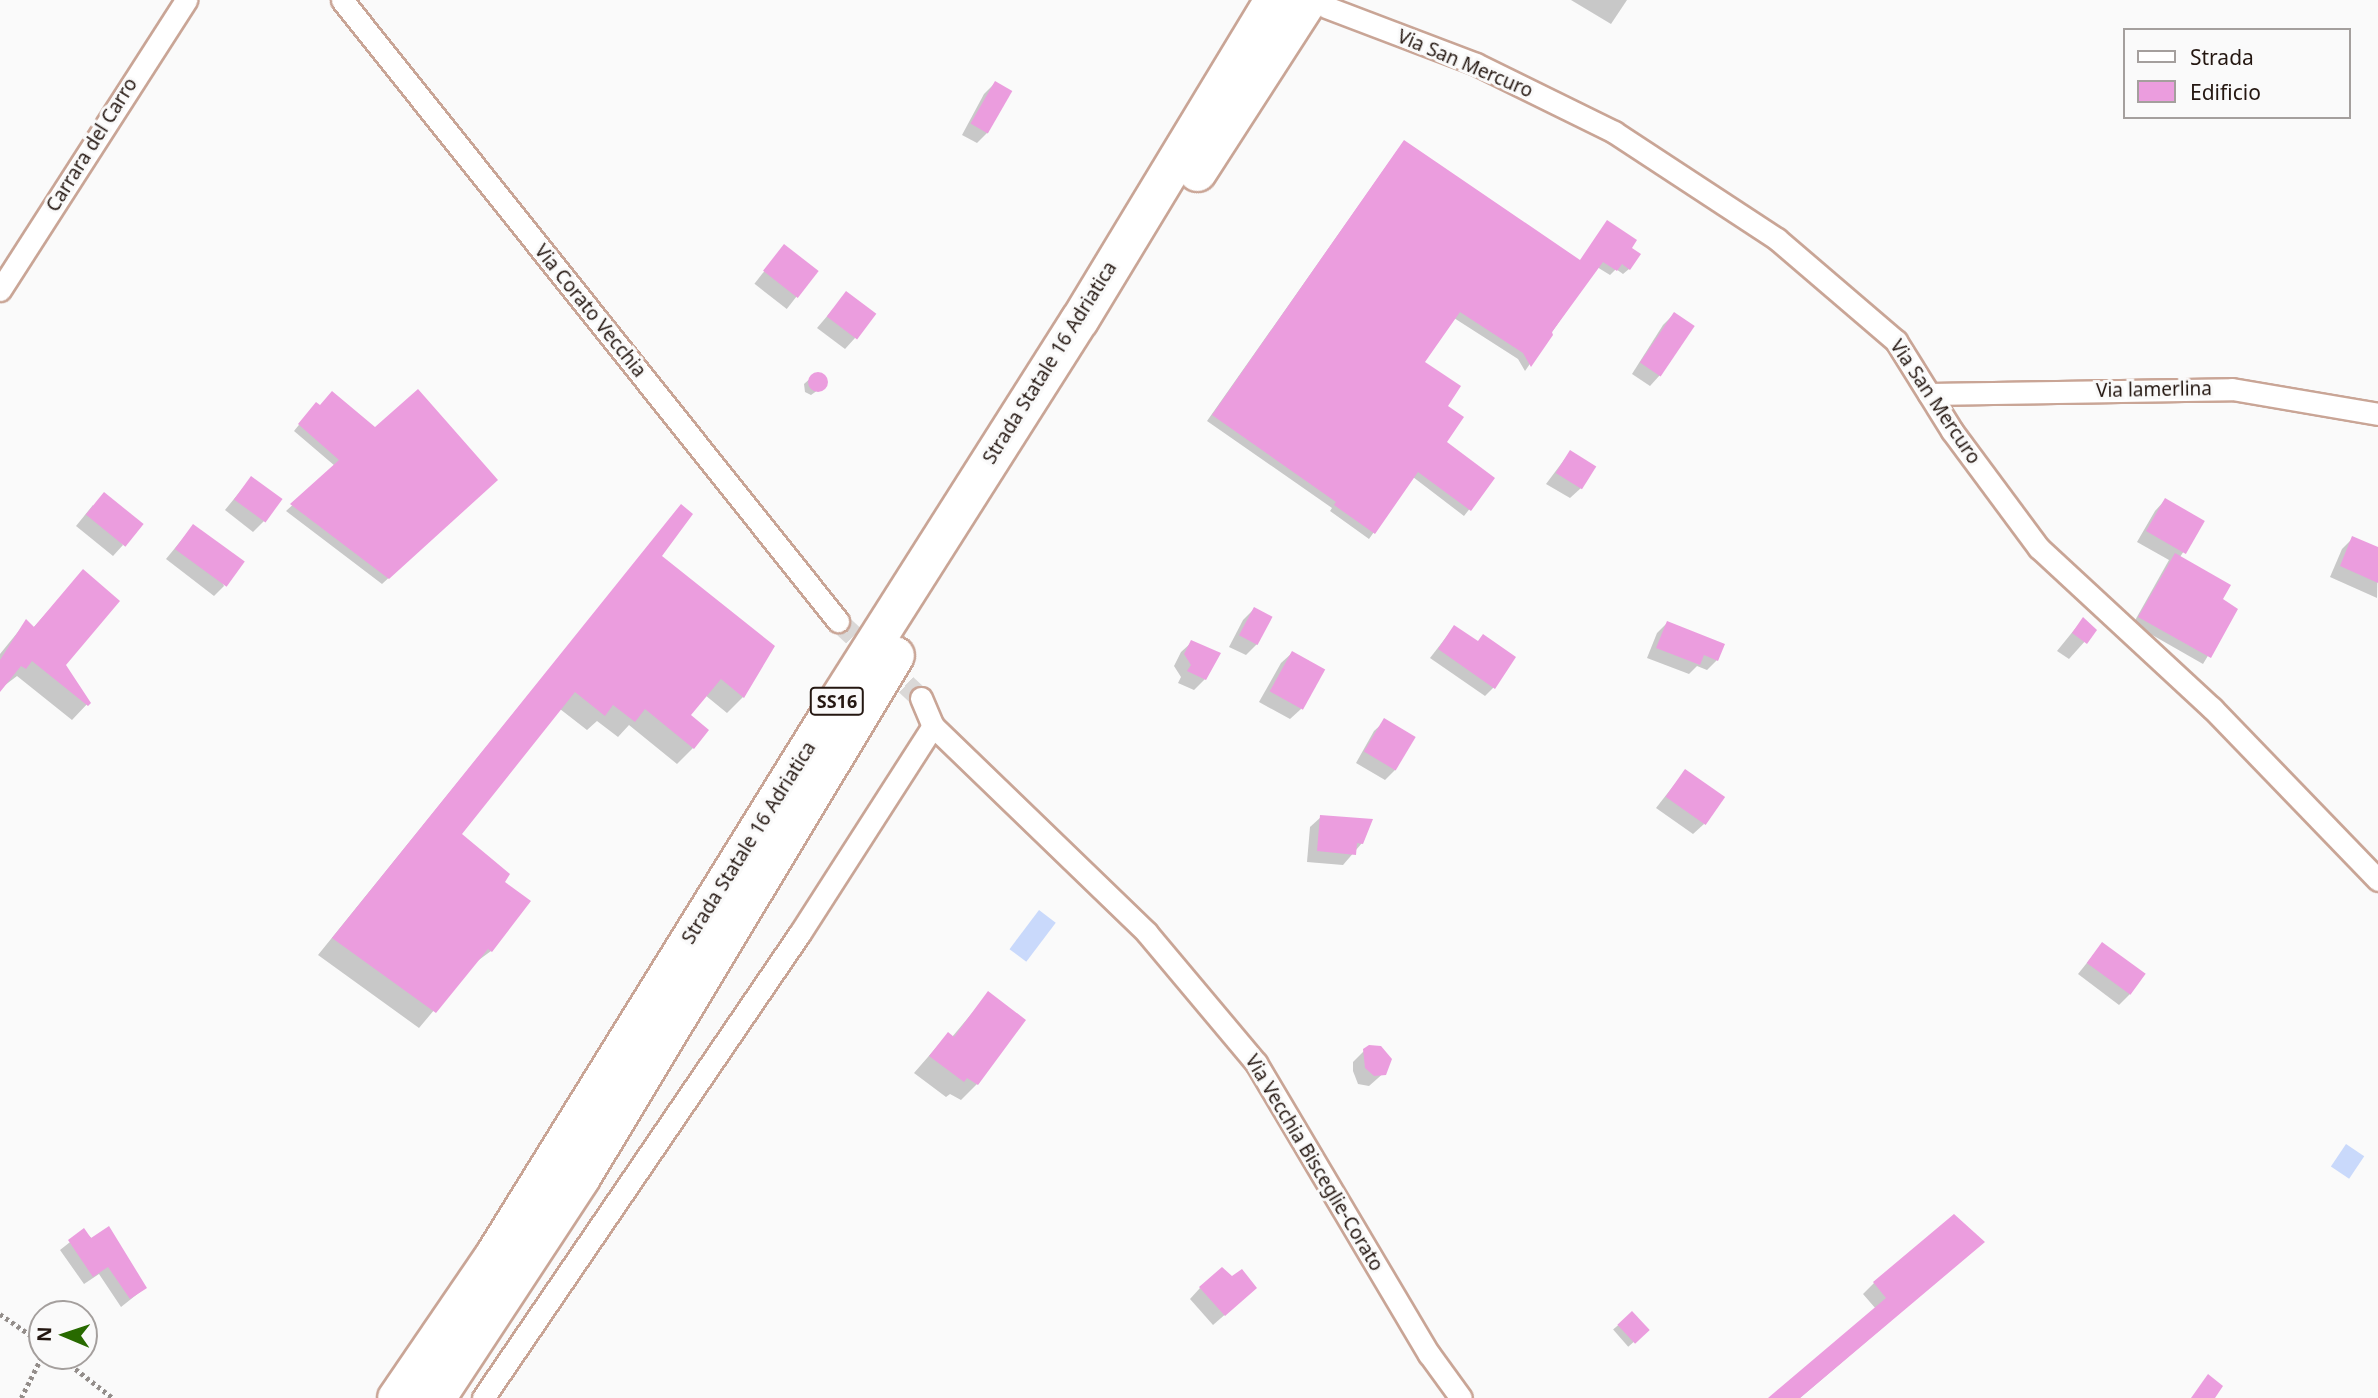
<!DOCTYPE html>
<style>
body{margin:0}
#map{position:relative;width:2378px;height:1398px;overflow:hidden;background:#fafafa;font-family:"Noto Sans",sans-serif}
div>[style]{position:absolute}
.water>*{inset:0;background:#c9d9fb;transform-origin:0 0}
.shadow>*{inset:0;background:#0003;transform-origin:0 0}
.building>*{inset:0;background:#eb9dde;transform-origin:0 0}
.round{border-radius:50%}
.street-tunnel>*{height:21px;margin-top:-10.5px;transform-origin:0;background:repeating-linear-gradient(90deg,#dad8d7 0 21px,transparent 0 31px)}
.path>*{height:4.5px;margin-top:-2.25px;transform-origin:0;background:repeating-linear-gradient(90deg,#938d8a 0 3.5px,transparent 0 7px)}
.roads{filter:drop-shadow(2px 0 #c9a596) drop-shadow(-2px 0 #c9a596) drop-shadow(0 2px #c9a596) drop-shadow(0 -2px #c9a596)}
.street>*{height:21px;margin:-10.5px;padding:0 10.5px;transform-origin:10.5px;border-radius:10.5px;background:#fff}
.highway>*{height:37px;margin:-18.5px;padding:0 18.5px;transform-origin:18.5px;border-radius:18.5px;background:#fff}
span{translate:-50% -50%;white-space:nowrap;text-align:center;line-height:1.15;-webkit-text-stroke:6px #fafafa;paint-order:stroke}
.shield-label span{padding:2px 5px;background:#fafafa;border:2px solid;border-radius:5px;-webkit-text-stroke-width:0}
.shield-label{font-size:18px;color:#241711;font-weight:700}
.street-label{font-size:19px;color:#241711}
.legend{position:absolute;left:2123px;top:28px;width:228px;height:91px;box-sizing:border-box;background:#fafafa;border:2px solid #a49f9d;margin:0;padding:9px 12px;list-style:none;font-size:21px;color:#241711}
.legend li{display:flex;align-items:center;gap:14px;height:35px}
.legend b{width:35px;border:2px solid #a49f9d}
.north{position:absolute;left:28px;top:1300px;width:70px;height:70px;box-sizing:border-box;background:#fafafa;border:2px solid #a49f9d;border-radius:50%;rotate:272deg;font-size:19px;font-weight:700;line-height:28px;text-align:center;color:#241711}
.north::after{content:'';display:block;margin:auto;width:24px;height:32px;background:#286a00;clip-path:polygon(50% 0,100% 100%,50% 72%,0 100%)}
</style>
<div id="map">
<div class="water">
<div style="left:1039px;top:910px;width:21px;height:49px;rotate:37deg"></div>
<div style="left:2346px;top:1144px;width:22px;height:27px;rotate:34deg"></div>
</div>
<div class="shadow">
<div style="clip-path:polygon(1571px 0,1627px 0,1611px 24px)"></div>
<div style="clip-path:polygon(995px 83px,988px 132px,977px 143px,962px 135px,984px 94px)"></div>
<div style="clip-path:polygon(1399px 148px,1579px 262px,1630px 249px,1629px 269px,1623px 274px,1616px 269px,1610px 275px,1597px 267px,1525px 371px,1518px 359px,1454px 318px,1423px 363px,1444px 443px,1493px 479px,1464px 516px,1413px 477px,1369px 539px,1330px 511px,1332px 508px,1207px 421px)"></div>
<div style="left:784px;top:246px;width:41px;height:48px;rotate:38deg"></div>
<div style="clip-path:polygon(846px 294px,855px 338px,845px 349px,817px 328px)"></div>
<div style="clip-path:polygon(1674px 314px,1692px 326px,1660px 375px,1650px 386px,1632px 374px,1663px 325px)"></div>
<div style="clip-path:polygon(814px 375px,823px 376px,825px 385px,811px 395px,805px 392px,804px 384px)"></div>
<div style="clip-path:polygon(311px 410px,375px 430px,495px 480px,382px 584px,286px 511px,335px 466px,294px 431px)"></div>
<div style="clip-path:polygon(1570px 452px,1581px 488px,1570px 498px,1546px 484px)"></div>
<div style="clip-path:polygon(251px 478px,264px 521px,253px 532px,225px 510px)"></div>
<div style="clip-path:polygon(2165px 500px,2203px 522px,2180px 557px,2220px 600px,2236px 609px,2203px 664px,2133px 624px,2169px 560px,2137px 542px,2155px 511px)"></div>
<div style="clip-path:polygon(93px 505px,123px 545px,113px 556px,76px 526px)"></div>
<div style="clip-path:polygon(681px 506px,659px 556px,773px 647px,743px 697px,727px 713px,705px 695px,688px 715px,693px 748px,677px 764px,629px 725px,618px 737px,597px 721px,587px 730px,560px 709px,459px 834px,502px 882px,491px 951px,472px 965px,419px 1028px,318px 955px)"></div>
<div style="clip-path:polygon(193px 526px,224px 586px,214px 596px,166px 559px)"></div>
<div style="clip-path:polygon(2353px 538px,2378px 549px,2377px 598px,2330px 577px,2342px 549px)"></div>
<div style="clip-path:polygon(83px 572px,63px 665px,89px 702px,72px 720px,17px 676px,0 689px,0 654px,26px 622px,33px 628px)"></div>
<div style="clip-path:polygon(1254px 609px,1271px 618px,1257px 644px,1246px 655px,1229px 647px,1243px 620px)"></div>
<div style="clip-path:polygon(2083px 619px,2095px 630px,2069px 659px,2057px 651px)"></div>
<div style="clip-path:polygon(1667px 623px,1717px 660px,1707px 670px,1697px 666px,1689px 674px,1647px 658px,1657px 633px)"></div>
<div style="clip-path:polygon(1454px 627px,1494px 687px,1485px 696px,1430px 658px)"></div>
<div style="clip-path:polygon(1192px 642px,1205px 679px,1194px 690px,1178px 683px,1181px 677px,1174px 666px,1181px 652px)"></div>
<div style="clip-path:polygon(1292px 653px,1301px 709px,1290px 719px,1259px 702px,1281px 663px)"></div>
<div style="clip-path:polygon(1385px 721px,1396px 769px,1385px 780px,1356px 763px,1374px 731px)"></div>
<div style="clip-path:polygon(1685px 771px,1704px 824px,1693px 834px,1656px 808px)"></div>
<div style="clip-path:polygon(1321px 817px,1362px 843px,1343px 865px,1307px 862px,1310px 827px)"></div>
<div style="clip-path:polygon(2102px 944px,2130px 994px,2119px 1005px,2078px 974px)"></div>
<div style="clip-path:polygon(988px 994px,977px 1084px,961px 1100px,950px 1094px,946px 1097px,914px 1073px,948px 1034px,952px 1037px)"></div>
<div style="clip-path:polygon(1364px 1051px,1386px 1071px,1369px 1086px,1358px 1084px,1353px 1071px,1353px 1062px)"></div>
<div style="clip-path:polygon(84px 1231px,145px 1288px,121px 1307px,99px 1274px,84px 1284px,60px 1250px)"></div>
<div style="clip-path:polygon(1983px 1242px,1800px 1398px,1770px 1398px,1876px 1309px,1863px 1294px,1874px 1283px)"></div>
<div style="clip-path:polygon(1200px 1288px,1244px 1298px,1213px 1325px,1190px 1299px)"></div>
<div style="left:1632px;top:1313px;width:23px;height:25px;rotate:49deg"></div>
</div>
<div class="building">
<div style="left:995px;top:81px;width:20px;height:49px;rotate:30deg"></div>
<div style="clip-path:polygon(1404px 140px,1580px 260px,1607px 220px,1637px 240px,1632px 248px,1641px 254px,1630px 270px,1622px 264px,1617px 271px,1603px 262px,1552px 332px,1553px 335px,1531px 367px,1523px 353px,1460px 312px,1425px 362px,1461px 386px,1448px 406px,1464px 417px,1447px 442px,1495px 478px,1471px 511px,1418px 472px,1375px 534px,1334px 505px,1336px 502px,1212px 415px)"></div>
<div style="left:784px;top:244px;width:44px;height:34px;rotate:38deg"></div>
<div style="left:846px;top:291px;width:38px;height:32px;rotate:37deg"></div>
<div style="left:1674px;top:312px;width:25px;height:61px;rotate:34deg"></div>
<div class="round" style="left:808px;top:372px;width:20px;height:20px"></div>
<div style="clip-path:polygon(418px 389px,498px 480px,389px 579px,290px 504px,339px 460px,298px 424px,316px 402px,320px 405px,332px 391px,375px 427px)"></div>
<div style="left:1570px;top:450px;width:31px;height:27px;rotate:32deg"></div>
<div style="left:251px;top:476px;width:39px;height:29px;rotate:36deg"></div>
<div style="left:104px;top:492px;width:51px;height:29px;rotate:39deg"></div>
<div style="left:2165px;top:498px;width:46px;height:38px;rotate:30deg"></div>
<div style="clip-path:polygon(681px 504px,693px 514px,662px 556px,775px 646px,744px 698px,721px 679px,691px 715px,709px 730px,694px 749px,645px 709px,635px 722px,613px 705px,605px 716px,575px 692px,462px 834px,510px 874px,505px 882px,531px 901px,492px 952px,488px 949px,436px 1013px,332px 938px)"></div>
<div style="left:193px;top:524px;width:64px;height:31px;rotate:36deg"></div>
<div style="clip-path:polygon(2352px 536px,2378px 547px,2378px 583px,2340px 566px)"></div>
<div style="clip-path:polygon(2175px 553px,2231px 585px,2223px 599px,2238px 609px,2211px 658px,2138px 617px)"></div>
<div style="clip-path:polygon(83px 569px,120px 601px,66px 665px,91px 703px,88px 706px,32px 661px,26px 669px,21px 666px,0 692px,0 660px,26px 619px,34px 627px)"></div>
<div style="left:1254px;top:607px;width:21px;height:32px;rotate:28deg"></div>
<div style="clip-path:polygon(2083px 617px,2097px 630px,2087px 644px,2072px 633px)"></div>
<div style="clip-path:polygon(1667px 621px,1725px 644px,1718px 661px,1704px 655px,1700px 665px,1656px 648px)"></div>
<div style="clip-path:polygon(1454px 625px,1478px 641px,1483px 634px,1516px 657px,1495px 689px,1438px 649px)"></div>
<div style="clip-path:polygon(1191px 640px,1221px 653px,1206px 680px,1187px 671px,1191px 665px,1184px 654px)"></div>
<div style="left:1292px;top:651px;width:38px;height:46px;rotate:29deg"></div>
<div style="left:1384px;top:718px;width:37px;height:39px;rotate:31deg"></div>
<div style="left:1685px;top:769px;width:49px;height:34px;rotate:35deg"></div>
<div style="clip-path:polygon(1320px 815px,1373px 819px,1363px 844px,1357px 843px,1356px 855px,1317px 851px)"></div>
<div style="left:2102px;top:942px;width:54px;height:26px;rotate:36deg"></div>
<div style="clip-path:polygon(988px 991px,1026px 1020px,978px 1085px,967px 1078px,964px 1082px,929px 1056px,948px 1032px,954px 1037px)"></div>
<div style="clip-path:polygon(1369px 1045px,1381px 1046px,1392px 1059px,1386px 1075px,1374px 1076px,1365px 1068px,1363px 1049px)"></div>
<div style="clip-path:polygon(1954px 1214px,1985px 1242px,1800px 1398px,1768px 1398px,1886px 1298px,1873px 1282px)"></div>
<div style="clip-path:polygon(109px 1226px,147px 1288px,130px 1299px,108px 1267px,93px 1277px,68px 1240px,84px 1228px,91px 1238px)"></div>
<div style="clip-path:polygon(1222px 1267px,1232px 1276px,1242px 1269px,1257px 1288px,1225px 1316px,1199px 1287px)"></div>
<div style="left:1632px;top:1311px;width:26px;height:20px;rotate:47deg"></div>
<div style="clip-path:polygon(2208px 1374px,2223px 1386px,2215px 1398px,2191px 1398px)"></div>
</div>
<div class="street-tunnel">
<div style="left:838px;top:621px;width:113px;rotate:42.9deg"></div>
</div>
<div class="path">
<div style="left:0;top:1314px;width:51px;rotate:34.6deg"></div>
<div style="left:59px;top:1356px;width:68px;rotate:37.9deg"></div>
<div style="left:21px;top:1398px;width:47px;rotate:-63.4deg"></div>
</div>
<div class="roads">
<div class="street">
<div style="left:342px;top:0;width:795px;rotate:51.39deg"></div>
<div style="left:1326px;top:7px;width:160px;rotate:20.8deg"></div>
<div style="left:1476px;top:64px;width:154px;rotate:26.2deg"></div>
<div style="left:1614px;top:132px;width:195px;rotate:33.3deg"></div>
<div style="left:1777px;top:239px;width:157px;rotate:40.6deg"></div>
<div style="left:1896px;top:341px;width:106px;rotate:58.1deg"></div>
<div style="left:1952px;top:431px;width:146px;rotate:53.4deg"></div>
<div style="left:2039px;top:548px;width:236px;rotate:42.8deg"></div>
<div style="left:2212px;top:708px;width:239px;rotate:46deg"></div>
<div style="left:0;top:290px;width:345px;rotate:-57.3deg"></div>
<div style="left:1929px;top:394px;width:303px;rotate:-0.9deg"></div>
<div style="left:2232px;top:389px;width:148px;rotate:9.7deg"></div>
<div style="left:921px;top:698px;width:30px;rotate:67deg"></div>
<div style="left:933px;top:726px;width:298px;rotate:44deg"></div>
<div style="left:1147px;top:933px;width:170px;rotate:50deg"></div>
<div style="left:1256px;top:1063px;width:339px;rotate:59.3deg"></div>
<div style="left:1429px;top:1354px;width:54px;rotate:54deg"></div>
<div style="left:483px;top:1398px;width:563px;rotate:-55.72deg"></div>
<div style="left:800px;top:933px;width:246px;rotate:-57.3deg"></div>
</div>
<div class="highway">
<div style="left:1197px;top:172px;width:205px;rotate:-57.2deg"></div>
<div style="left:396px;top:1398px;width:172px;rotate:-55.7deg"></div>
<div style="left:493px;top:1256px;width:649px;rotate:-58.22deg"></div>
<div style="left:835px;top:704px;width:455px;rotate:-57.6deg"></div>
<div style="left:1079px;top:320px;width:374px;rotate:-58.8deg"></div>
<div style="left:436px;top:1398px;width:264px;rotate:-56.7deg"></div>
<div style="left:581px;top:1177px;width:609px;rotate:-58.97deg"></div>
</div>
</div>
<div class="shield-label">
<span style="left:837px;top:701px">SS16</span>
</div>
<div class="street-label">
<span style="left:1465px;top:64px;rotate:23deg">Via San Mercuro</span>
<span style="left:92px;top:145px;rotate:-58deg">Carrara del Carro</span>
<span style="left:590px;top:311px;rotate:51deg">Via Corato Vecchia</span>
<span style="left:1050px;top:363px;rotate:-58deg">Strada Statale 16 Adriatica</span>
<span style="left:2154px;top:390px;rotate:-1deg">Via lamerlina</span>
<span style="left:1935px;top:402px;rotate:56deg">Via San Mercuro</span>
<span style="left:749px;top:843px;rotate:-58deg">Strada Statale 16 Adriatica</span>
<span style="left:1314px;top:1163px;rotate:59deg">Via Vecchia Bisceglie-Corato</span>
</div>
<ul class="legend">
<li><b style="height:9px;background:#fff"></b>Strada</li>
<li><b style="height:19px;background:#eb9dde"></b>Edificio</li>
</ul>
<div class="north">N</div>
</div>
